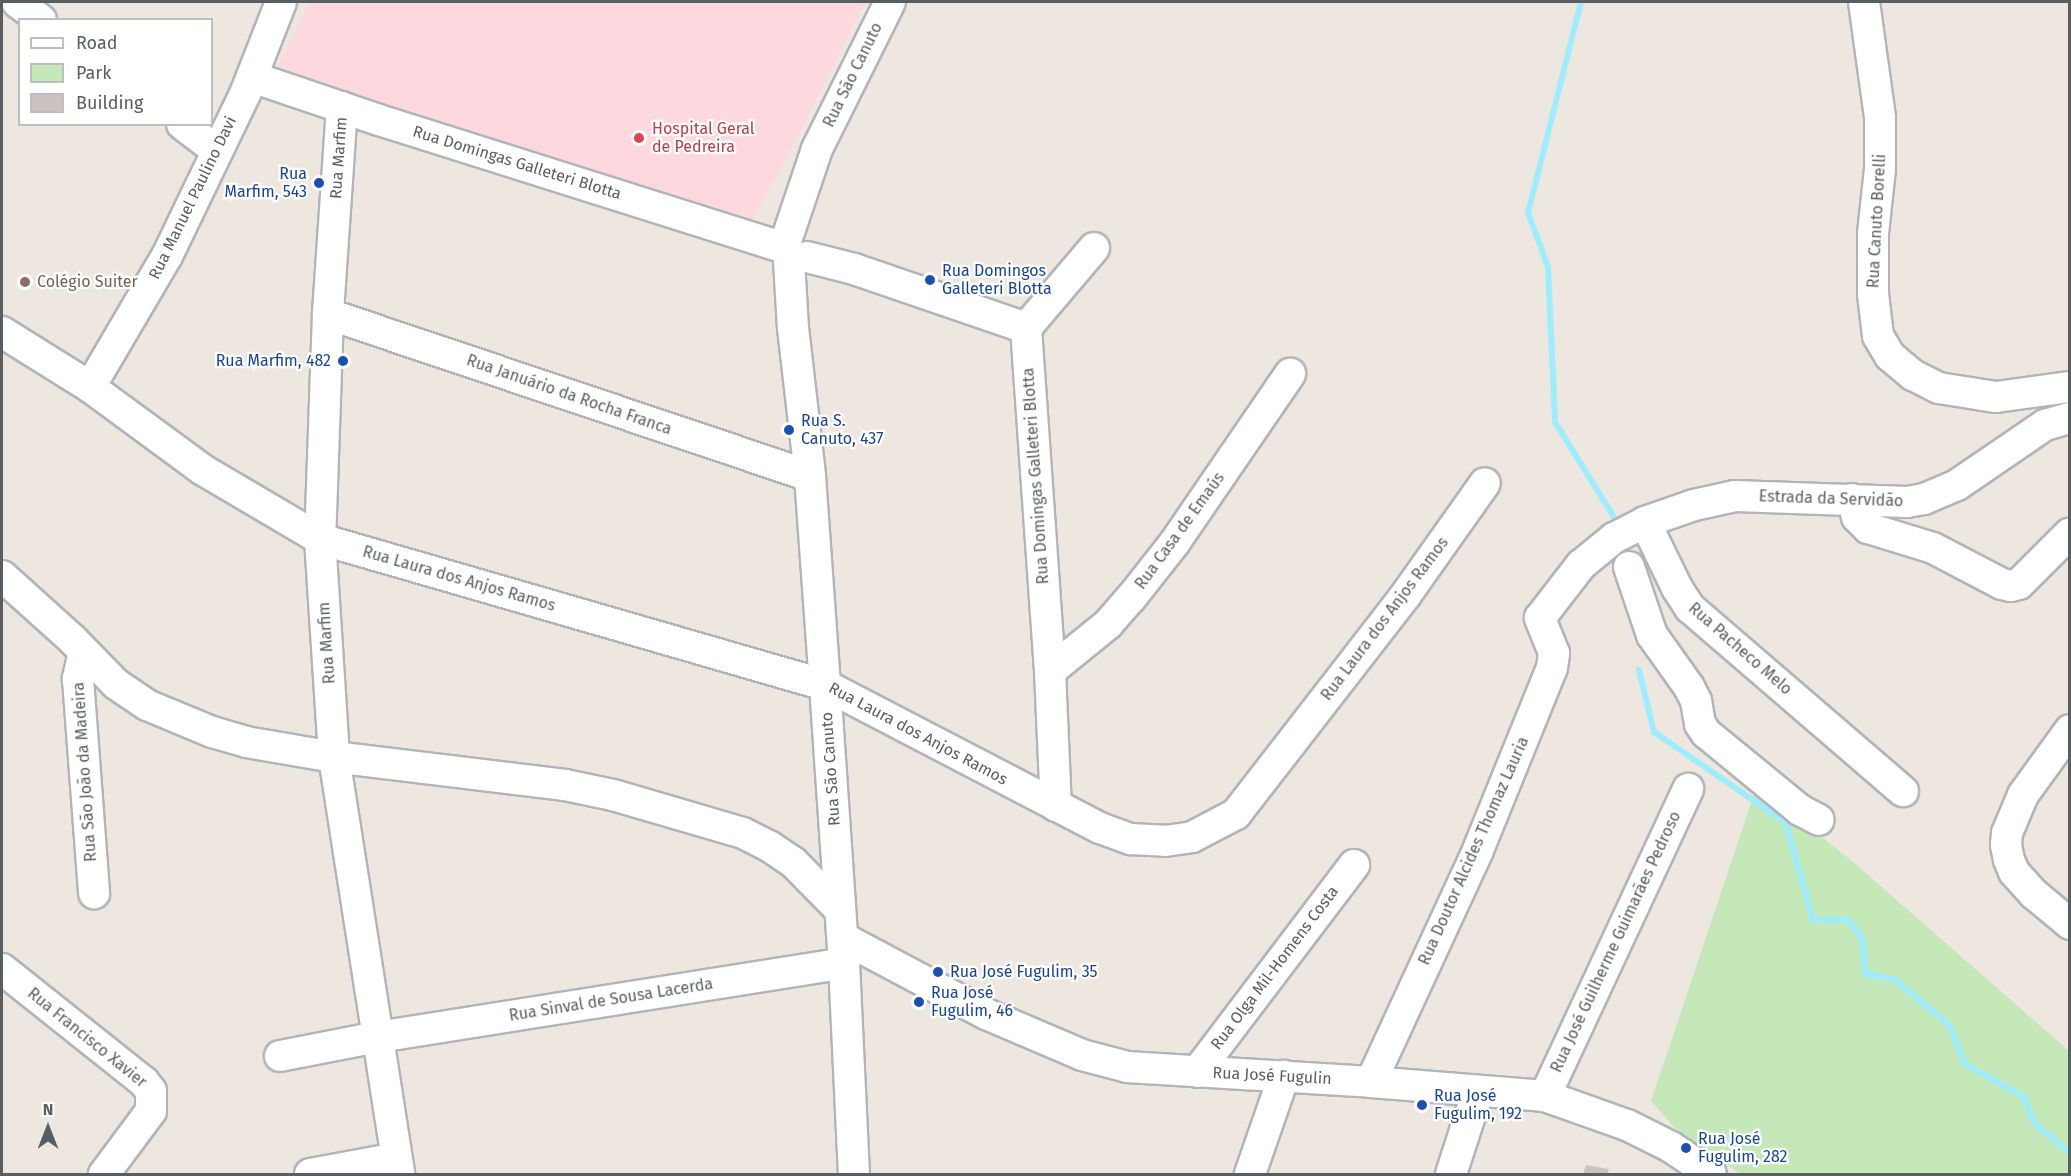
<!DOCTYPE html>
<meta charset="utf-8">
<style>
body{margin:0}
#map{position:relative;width:2071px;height:1176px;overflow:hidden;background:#ede7df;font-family:"Fira Sans",sans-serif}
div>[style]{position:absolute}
.medical>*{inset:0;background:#fdd8de}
.green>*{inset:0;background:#c5e8b9}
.stream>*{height:6px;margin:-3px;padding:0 3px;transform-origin:3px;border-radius:3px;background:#9eedff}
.building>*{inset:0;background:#cac3be}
.roads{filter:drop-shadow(2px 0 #b1b5b9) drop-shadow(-2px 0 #b1b5b9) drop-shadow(0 2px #b1b5b9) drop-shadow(0 -2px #b1b5b9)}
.minor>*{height:30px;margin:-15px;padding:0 15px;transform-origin:15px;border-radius:15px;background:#fff}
.dots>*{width:16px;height:16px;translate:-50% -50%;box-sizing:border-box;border:3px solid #fff;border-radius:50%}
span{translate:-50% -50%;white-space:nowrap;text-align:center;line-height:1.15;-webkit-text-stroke:4.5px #fff;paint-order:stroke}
.street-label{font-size:16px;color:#585f62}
.health-label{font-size:16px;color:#be3a42}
.left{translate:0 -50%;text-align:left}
.transit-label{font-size:16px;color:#164399}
.right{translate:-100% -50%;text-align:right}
.education-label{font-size:16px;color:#785e54}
.frame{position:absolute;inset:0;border:3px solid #585f62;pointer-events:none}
.legend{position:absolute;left:18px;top:18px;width:195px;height:108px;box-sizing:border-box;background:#fff;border:2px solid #bcbfc0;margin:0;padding:8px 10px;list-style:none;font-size:18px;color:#585f62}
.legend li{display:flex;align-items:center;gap:12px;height:30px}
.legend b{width:30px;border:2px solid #bcbfc0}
.north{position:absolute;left:18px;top:1098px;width:60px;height:60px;-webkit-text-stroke:4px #fff;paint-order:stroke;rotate:0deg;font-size:16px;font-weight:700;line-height:24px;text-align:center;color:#585f62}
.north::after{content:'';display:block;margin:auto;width:21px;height:27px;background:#585f62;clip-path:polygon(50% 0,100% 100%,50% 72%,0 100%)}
</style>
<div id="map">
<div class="medical">
<div style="clip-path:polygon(310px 2px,866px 2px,750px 227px,276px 70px)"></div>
</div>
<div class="green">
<div style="clip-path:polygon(1757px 785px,1853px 862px,2069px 1051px,2069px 1174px,1740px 1174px,1674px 1127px,1651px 1101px)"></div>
</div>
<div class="stream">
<div style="left:1581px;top:2px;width:218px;rotate:104.1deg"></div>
<div style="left:1528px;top:213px;width:58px;rotate:69.7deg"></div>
<div style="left:1548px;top:267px;width:155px;rotate:87.4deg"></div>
<div style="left:1555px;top:422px;width:112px;rotate:58.2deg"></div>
<div style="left:1639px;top:670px;width:64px;rotate:76.4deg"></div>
<div style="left:1654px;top:732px;width:159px;rotate:34.5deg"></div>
<div style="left:1785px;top:822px;width:102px;rotate:74.1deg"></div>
<div style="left:1813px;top:920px;width:35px"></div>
<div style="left:1848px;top:920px;width:23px;rotate:52deg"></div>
<div style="left:1862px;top:938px;width:36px;rotate:85deg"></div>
<div style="left:1865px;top:974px;width:29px;rotate:10deg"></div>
<div style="left:1894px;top:979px;width:73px;rotate:40deg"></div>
<div style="left:1950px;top:1026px;width:41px;rotate:68.5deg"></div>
<div style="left:1965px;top:1064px;width:68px;rotate:29.2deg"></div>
<div style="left:2024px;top:1097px;width:28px;rotate:69deg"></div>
<div style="left:2034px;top:1123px;width:47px;rotate:39.8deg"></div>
</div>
<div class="building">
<div style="clip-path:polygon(1586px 1165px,1609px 1169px,1607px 1174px,1583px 1174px)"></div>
</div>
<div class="roads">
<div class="minor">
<div style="left:17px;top:2px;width:30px;rotate:37deg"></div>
<div style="left:1864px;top:2px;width:117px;rotate:82.1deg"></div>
<div style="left:1880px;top:118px;width:51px;rotate:90deg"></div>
<div style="left:1880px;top:169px;width:64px;rotate:96.2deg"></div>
<div style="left:1873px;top:233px;width:61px;rotate:90deg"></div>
<div style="left:1873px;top:294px;width:42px;rotate:83.2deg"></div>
<div style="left:1878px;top:336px;width:23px;rotate:59deg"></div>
<div style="left:1890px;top:356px;width:30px;rotate:40deg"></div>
<div style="left:1913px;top:375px;width:29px;rotate:27deg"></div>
<div style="left:1939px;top:388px;width:58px;rotate:9deg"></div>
<div style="left:1996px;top:397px;width:75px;rotate:-7.7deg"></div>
<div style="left:252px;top:77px;width:134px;rotate:18.7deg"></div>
<div style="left:379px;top:120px;width:423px;rotate:17.5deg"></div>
<div style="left:342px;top:107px;width:207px;rotate:93.9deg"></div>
<div style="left:328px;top:314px;width:225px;rotate:92deg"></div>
<div style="left:320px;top:539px;width:218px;rotate:86.3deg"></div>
<div style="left:334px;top:757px;width:422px;rotate:81.1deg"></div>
<div style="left:182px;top:124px;width:43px;rotate:37.4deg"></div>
<div style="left:787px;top:238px;width:94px;rotate:-71.4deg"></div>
<div style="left:817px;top:149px;width:164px;rotate:-63.6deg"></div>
<div style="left:807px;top:257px;width:49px;rotate:14.3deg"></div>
<div style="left:854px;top:269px;width:182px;rotate:18.9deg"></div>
<div style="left:789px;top:261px;width:67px;rotate:86.6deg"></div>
<div style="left:793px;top:328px;width:149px;rotate:83.4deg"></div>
<div style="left:810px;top:476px;width:210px;rotate:85.9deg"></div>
<div style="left:825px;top:685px;width:279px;rotate:86.1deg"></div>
<div style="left:844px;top:963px;width:211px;rotate:87.3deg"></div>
<div style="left:328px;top:314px;width:508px;rotate:18.58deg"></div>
<div style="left:1026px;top:328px;width:344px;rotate:86deg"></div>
<div style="left:1050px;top:671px;width:135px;rotate:87.5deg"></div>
<div style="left:1026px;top:328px;width:105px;rotate:-49.6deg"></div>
<div style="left:2px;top:332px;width:104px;rotate:32deg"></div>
<div style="left:90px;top:387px;width:140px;rotate:36.3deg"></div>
<div style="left:203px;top:470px;width:136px;rotate:30.5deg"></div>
<div style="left:320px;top:539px;width:526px;rotate:16.13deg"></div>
<div style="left:825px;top:685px;width:310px;rotate:27.5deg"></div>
<div style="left:1100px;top:828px;width:33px;rotate:20deg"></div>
<div style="left:1131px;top:839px;width:34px;rotate:3deg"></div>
<div style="left:1165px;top:841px;width:27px;rotate:-8deg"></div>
<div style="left:1192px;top:837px;width:50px;rotate:-27.6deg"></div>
<div style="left:1236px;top:814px;width:276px;rotate:-52.2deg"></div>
<div style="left:1405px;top:596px;width:138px;rotate:-54.7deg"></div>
<div style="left:90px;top:387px;width:152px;rotate:-59.6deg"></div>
<div style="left:167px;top:256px;width:180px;rotate:-64.3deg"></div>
<div style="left:245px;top:94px;width:99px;rotate:-68.6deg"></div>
<div style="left:1852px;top:499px;width:19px;rotate:74deg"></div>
<div style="left:1857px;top:517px;width:16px;rotate:45deg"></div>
<div style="left:1868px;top:528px;width:68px;rotate:17.1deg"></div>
<div style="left:1933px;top:548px;width:78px;rotate:27.6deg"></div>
<div style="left:2002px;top:584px;width:9px;rotate:13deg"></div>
<div style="left:2011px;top:586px;width:8px;rotate:-14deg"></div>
<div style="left:2019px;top:584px;width:71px;rotate:-45deg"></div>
<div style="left:1645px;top:522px;width:73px;rotate:64.1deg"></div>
<div style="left:1677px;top:588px;width:24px;rotate:57deg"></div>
<div style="left:1690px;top:608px;width:281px;rotate:40.7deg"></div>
<div style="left:1629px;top:567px;width:72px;rotate:71.3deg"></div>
<div style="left:1652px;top:635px;width:64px;rotate:54.6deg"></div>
<div style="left:1689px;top:687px;width:16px;rotate:63deg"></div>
<div style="left:1696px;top:701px;width:23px;rotate:80deg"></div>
<div style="left:1700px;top:724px;width:11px;rotate:56deg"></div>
<div style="left:1706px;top:733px;width:122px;rotate:39.3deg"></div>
<div style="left:1800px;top:810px;width:21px;rotate:28deg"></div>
<div style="left:2px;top:576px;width:94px;rotate:42deg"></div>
<div style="left:72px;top:639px;width:63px;rotate:45.6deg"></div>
<div style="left:116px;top:684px;width:37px;rotate:34deg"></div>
<div style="left:147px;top:705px;width:70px;rotate:22.6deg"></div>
<div style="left:212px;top:732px;width:35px;rotate:16deg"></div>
<div style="left:246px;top:742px;width:89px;rotate:9.7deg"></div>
<div style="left:334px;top:757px;width:233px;rotate:6.9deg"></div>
<div style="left:565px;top:785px;width:49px;rotate:11.8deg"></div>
<div style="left:613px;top:795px;width:135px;rotate:16.3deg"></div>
<div style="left:743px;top:833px;width:29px;rotate:27deg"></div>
<div style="left:769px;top:846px;width:29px;rotate:34deg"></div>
<div style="left:793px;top:862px;width:67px;rotate:45.6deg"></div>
<div style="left:84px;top:652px;width:28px;rotate:103deg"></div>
<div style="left:78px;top:679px;width:215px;rotate:85.7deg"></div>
<div style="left:1050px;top:671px;width:75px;rotate:-39deg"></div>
<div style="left:1108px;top:624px;width:35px;rotate:-49deg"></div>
<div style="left:1131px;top:598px;width:71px;rotate:-51.8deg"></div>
<div style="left:1175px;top:542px;width:204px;rotate:-55.6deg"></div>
<div style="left:2070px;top:730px;width:80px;rotate:125.9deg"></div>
<div style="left:2023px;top:795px;width:41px;rotate:112.8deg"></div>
<div style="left:2007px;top:833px;width:12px;rotate:95deg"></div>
<div style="left:2006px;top:845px;width:15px;rotate:79deg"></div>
<div style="left:2009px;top:860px;width:13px;rotate:67deg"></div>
<div style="left:2014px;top:872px;width:30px;rotate:48deg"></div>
<div style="left:2034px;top:894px;width:47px;rotate:39.8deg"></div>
<div style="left:843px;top:938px;width:162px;rotate:28deg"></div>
<div style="left:986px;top:1014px;width:104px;rotate:23.1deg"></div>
<div style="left:1082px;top:1055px;width:47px;rotate:14.9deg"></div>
<div style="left:1127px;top:1067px;width:244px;rotate:3.5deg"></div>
<div style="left:1371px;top:1082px;width:175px;rotate:4.6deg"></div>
<div style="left:1545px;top:1096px;width:87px;rotate:19.5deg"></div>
<div style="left:1627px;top:1125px;width:49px;rotate:26.6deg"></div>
<div style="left:1671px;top:1147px;width:48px;rotate:34deg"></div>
<div style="left:2px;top:969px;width:181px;rotate:38.5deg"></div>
<div style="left:144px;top:1082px;width:11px;rotate:52deg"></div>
<div style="left:151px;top:1091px;width:20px;rotate:90deg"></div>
<div style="left:151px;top:1111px;width:79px;rotate:126.7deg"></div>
<div style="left:280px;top:1056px;width:100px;rotate:-11deg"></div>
<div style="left:378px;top:1037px;width:472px;rotate:-9deg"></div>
<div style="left:1197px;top:1072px;width:260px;rotate:-52.8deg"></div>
<div style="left:1371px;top:1082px;width:255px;rotate:-65.2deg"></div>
<div style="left:1478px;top:850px;width:196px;rotate:-67.9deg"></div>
<div style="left:1552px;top:668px;width:15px;rotate:-82deg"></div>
<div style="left:1554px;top:653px;width:38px;rotate:-112deg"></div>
<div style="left:1540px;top:618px;width:67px;rotate:-52.3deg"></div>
<div style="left:1581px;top:565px;width:43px;rotate:-39.3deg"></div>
<div style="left:1614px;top:538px;width:35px;rotate:-27deg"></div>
<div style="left:1645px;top:522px;width:52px;rotate:-19.1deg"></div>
<div style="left:1694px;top:505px;width:42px;rotate:-12.4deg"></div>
<div style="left:1735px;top:496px;width:172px;rotate:2deg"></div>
<div style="left:1907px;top:502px;width:17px;rotate:-10deg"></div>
<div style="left:1924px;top:499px;width:36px;rotate:-23deg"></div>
<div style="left:1957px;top:485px;width:107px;rotate:-34.3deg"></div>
<div style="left:2045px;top:425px;width:26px;rotate:-16deg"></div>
<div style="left:1545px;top:1096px;width:339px;rotate:-65deg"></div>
<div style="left:310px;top:1174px;width:87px;rotate:-10.5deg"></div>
<div style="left:1250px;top:1174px;width:104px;rotate:-70.9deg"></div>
<div style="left:1451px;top:1174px;width:87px;rotate:-72deg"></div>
</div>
</div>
<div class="dots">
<div style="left:639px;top:138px;background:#e0444e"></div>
<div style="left:319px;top:183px;background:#1a4fb4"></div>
<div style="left:930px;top:280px;background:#1a4fb4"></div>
<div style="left:25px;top:282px;background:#8d6e63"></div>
<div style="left:343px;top:361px;background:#1a4fb4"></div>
<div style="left:789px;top:430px;background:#1a4fb4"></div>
<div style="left:938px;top:972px;background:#1a4fb4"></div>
<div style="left:919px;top:1002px;background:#1a4fb4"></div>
<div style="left:1422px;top:1105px;background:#1a4fb4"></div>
<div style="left:1686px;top:1148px;background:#1a4fb4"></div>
</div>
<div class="street-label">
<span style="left:853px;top:75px;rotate:-64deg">Rua São Canuto</span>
<span style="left:339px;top:158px;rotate:-86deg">Rua Marfim</span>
<span style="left:517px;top:163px;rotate:17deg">Rua Domingas Galleteri Blotta</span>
<span style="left:193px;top:198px;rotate:-64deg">Rua Manuel Paulino Davi</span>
<span style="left:1877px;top:221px;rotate:-87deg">Rua Canuto Borelli</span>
<span style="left:569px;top:395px;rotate:19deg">Rua Januário da Rocha Franca</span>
<span style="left:1036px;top:476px;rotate:-94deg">Rua Domingas Galleteri Blotta</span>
<span style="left:1831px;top:499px;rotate:2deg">Estrada da Servidão</span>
<span style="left:1180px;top:531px;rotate:-54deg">Rua Casa de Emaús</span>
<span style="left:459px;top:579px;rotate:16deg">Rua Laura dos Anjos Ramos</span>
<span style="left:1385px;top:619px;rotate:-53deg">Rua Laura dos Anjos Ramos</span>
<span style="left:327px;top:643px;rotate:-94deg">Rua Marfim</span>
<span style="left:1740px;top:649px;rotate:41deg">Rua Pacheco Melo</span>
<span style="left:918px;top:734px;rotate:28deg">Rua Laura dos Anjos Ramos</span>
<span style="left:831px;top:769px;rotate:-94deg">Rua São Canuto</span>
<span style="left:85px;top:772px;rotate:-94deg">Rua São João da Madeira</span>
<span style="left:1474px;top:851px;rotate:-66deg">Rua Doutor Alcides Thomaz Lauria</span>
<span style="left:1616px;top:942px;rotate:-65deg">Rua José Guilherme Guimarães Pedroso</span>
<span style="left:1275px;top:968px;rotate:-53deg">Rua Olga Mil-Homens Costa</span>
<span style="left:611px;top:1000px;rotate:-9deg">Rua Sinval de Sousa Lacerda</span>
<span style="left:87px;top:1038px;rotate:39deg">Rua Francisco Xavier</span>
<span style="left:1272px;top:1076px;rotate:3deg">Rua José Fugulin</span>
</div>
<div class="health-label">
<span class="left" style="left:652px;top:138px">Hospital Geral<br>de Pedreira</span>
</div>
<div class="transit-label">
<span class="right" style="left:307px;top:183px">Rua<br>Marfim, 543</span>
<span class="left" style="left:942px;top:280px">Rua Domingos<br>Galleteri Blotta</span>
<span class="right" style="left:331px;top:361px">Rua Marfim, 482</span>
<span class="left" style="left:801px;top:430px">Rua S.<br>Canuto, 437</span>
<span class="left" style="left:950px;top:972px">Rua José Fugulim, 35</span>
<span class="left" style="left:931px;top:1002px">Rua José<br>Fugulim, 46</span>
<span class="left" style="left:1434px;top:1105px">Rua José<br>Fugulim, 192</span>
<span class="left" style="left:1698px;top:1148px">Rua José<br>Fugulim, 282</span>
</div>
<div class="education-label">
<span class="left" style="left:37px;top:282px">Colégio Suiter</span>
</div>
<div class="frame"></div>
<ul class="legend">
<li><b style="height:8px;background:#fff"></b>Road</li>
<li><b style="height:16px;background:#c5e8b9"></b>Park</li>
<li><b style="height:16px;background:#cac3be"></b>Building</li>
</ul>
<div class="north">N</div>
</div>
